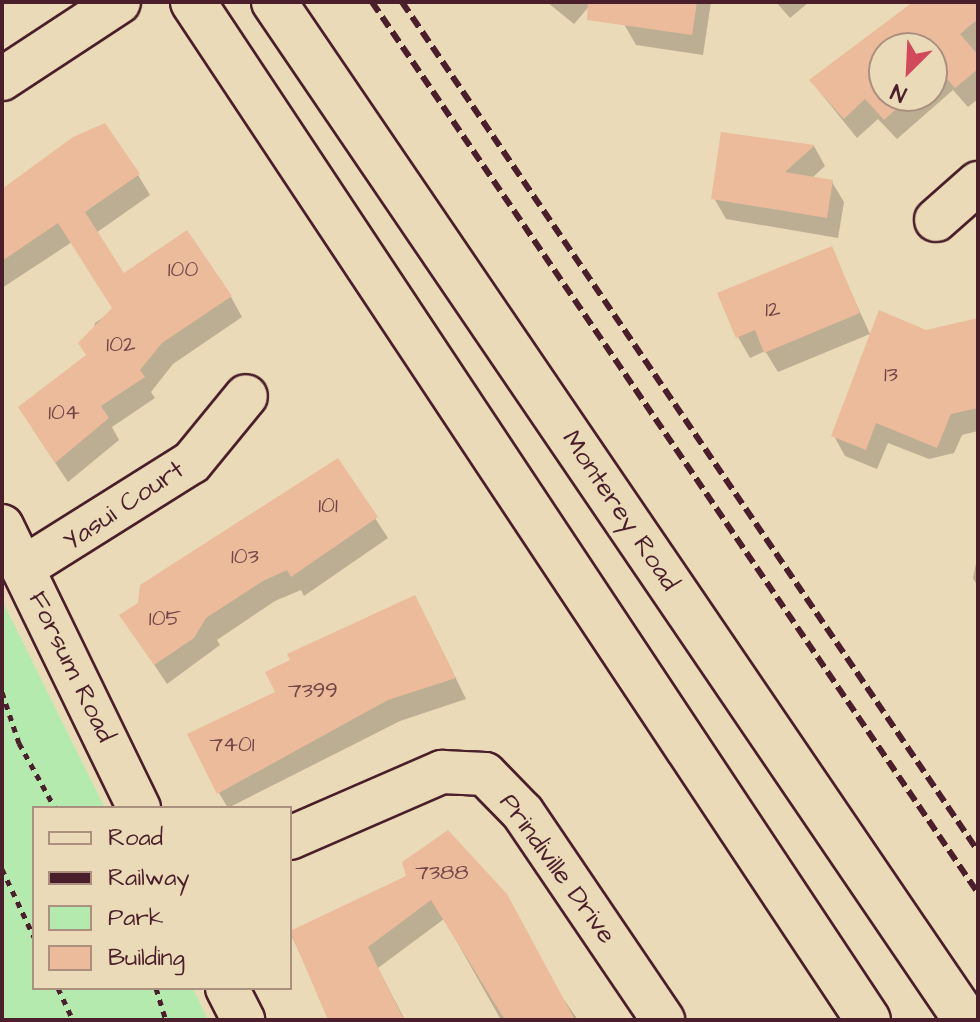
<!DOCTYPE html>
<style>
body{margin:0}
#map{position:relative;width:980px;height:1022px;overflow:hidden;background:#ebdab7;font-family:"Architects Daughter",sans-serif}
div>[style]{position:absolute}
.green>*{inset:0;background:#b4eaad}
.shadow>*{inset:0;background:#0003}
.building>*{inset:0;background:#ebbb9b}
.path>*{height:5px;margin-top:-2.5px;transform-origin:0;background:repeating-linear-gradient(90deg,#4a1f2b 0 6px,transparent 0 12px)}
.roads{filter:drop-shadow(2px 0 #4a1f2b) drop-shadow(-2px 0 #4a1f2b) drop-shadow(0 2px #4a1f2b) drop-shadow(0 -2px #4a1f2b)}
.minor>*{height:42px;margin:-21px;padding:0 21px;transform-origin:21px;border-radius:21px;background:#ebdab7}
.major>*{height:44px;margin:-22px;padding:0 22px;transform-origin:22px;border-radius:22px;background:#ebdab7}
.rail>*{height:6px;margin-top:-3px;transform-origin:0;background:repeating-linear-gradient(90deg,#4a1f2b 0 12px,transparent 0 18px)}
span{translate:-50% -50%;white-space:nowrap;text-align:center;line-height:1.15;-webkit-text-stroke:8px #ebdab7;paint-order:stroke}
.number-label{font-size:22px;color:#724647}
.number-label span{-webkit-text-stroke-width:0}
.street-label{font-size:26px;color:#4a1f2b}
.frame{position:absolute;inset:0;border:4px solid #4a1f2b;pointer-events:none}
.legend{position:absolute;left:32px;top:806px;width:260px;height:184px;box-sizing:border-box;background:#ebdab7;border:2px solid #ab8f7f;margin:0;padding:10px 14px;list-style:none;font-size:24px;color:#4a1f2b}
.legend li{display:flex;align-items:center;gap:16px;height:40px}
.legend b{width:40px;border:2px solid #ab8f7f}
.north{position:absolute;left:868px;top:32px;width:80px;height:80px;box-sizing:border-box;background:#ebdab7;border:2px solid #ab8f7f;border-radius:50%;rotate:204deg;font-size:22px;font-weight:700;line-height:32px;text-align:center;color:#4a1f2b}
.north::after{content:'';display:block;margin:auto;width:28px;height:36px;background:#d1495b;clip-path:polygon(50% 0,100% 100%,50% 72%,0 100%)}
</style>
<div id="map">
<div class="green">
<div style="clip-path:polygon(2px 600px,105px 808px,34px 808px,34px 988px,193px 988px,208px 1020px,2px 1020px)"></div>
</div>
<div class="shadow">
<div style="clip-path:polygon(547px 2px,593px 2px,574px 24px)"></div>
<div style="clip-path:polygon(627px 2px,711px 2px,703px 55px,636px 45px,624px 24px)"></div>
<div style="clip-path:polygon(776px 2px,809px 2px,790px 18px)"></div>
<div style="clip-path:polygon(evenodd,915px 2px,978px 2px,978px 99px,968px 107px,953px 90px,897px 139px,878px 119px,857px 138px,811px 81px,915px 2px,884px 48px,932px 48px,932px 96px,884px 96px,884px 48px)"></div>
<div style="clip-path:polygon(723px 134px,814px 146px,825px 166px,812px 178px,832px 182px,844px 202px,838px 238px,726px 219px,714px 198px)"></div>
<div style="clip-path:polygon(138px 175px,150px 195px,96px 233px,123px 276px,231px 297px,242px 317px,173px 364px,151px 392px,155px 398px,112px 427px,119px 440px,68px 482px,32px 428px,88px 357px,95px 323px,114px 310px,72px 242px,2px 288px,2px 191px)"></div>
<div style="clip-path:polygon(831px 248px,870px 334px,778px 372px,765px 351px,750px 358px,738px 337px)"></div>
<div style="clip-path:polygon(978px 320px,978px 431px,962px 435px,954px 453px,929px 459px,888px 443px,877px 469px,845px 456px,834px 436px,926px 332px)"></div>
<div style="clip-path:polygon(337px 460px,388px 538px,304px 596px,301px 590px,275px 601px,217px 640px,220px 645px,167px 684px,122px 616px)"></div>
<div style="clip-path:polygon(978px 553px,978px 587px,973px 578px)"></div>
<div style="clip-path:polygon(426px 618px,466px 699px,400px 721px,228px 808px,219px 793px)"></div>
<div style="clip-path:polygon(408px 877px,542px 968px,578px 1020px,501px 1020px,444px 919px,378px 968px,405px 1020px,333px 1020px,290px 933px)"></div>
</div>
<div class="building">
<div style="clip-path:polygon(588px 2px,697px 2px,692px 35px,587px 20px)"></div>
<div style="clip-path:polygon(913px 2px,978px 2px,978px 19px,960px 34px,978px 55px,978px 69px,955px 88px,940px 71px,932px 78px,932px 48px,884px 48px,884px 96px,911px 96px,884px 120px,865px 99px,844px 119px,809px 80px)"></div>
<div style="clip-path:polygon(105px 123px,140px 174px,85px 212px,124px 273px,187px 230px,232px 296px,162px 343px,140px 370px,145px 377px,101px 406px,109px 418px,55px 463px,18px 407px,86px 355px,78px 343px,112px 308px,58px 223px,2px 261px,2px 189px,73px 137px)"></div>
<div style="clip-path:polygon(721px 132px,815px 145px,785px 172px,833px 180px,827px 218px,711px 199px)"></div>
<div style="clip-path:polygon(832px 246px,860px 313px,764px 353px,755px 330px,736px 338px,717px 293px)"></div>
<div style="clip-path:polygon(879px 310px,926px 330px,978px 318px,978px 408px,951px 414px,937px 448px,876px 423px,866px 450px,831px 436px)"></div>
<div style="clip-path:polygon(338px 458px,378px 517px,291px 577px,287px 570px,263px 581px,206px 618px,194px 638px,154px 665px,119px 615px,138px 603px,140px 585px)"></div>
<div style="clip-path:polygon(415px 595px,456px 678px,388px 700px,217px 794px,187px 734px,275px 692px,265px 672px,290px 660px,287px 654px)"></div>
<div style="clip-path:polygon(448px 830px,507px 894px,575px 1020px,505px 1020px,431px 900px,368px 947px,404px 1020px,328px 1020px,290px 931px,406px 876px,402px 862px)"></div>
</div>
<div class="path">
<div style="left:2px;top:692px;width:54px;rotate:71.6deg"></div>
<div style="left:19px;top:743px;width:74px;rotate:61deg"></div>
<div style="left:2px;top:869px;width:75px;rotate:64.8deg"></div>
<div style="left:58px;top:988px;width:35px;rotate:65deg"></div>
<div style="left:156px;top:988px;width:34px;rotate:73deg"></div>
</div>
<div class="roads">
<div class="minor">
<div style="left:2px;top:79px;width:140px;rotate:-33.3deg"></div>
<div style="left:936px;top:220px;width:56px;rotate:-41.4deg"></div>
<div style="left:2px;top:526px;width:314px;rotate:64.1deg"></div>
<div style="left:23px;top:568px;width:199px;rotate:-32.1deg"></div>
<div style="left:192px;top:462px;width:85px;rotate:-50.7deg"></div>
<div style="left:290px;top:838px;width:166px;rotate:-23.5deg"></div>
<div style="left:442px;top:772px;width:43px;rotate:2.7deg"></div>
<div style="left:485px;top:774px;width:54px;rotate:45.7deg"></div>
<div style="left:523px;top:813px;width:250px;rotate:55.9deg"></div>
<div style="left:227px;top:988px;width:36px;rotate:63deg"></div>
</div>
<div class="major">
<div style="left:193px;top:2px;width:1221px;rotate:56.45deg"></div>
<div style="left:274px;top:2px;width:1231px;rotate:55.79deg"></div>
</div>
</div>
<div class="rail">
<div style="left:372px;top:2px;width:1078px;rotate:55.78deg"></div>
<div style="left:402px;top:2px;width:1026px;rotate:55.85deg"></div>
</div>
<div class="number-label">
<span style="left:183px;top:270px">100</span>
<span style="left:773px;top:310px">12</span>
<span style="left:121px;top:345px">102</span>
<span style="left:891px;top:375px">13</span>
<span style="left:64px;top:413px">104</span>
<span style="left:328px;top:506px">101</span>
<span style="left:245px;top:557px">103</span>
<span style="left:165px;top:619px">105</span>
<span style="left:313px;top:691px">7399</span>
<span style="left:232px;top:745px">7401</span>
<span style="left:442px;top:873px">7388</span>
</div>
<div class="street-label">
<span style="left:124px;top:506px;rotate:-34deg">Yasui Court</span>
<span style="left:620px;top:511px;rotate:56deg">Monterey Road</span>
<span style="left:71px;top:667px;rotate:64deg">Forsum Road</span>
<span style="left:557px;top:869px;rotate:54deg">Prindiville Drive</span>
</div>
<div class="frame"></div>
<ul class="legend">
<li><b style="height:10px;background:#ebdab7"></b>Road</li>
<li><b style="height:10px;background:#4a1f2b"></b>Railway</li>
<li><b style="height:22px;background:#b4eaad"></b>Park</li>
<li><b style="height:22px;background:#ebbb9b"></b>Building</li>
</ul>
<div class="north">N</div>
</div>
